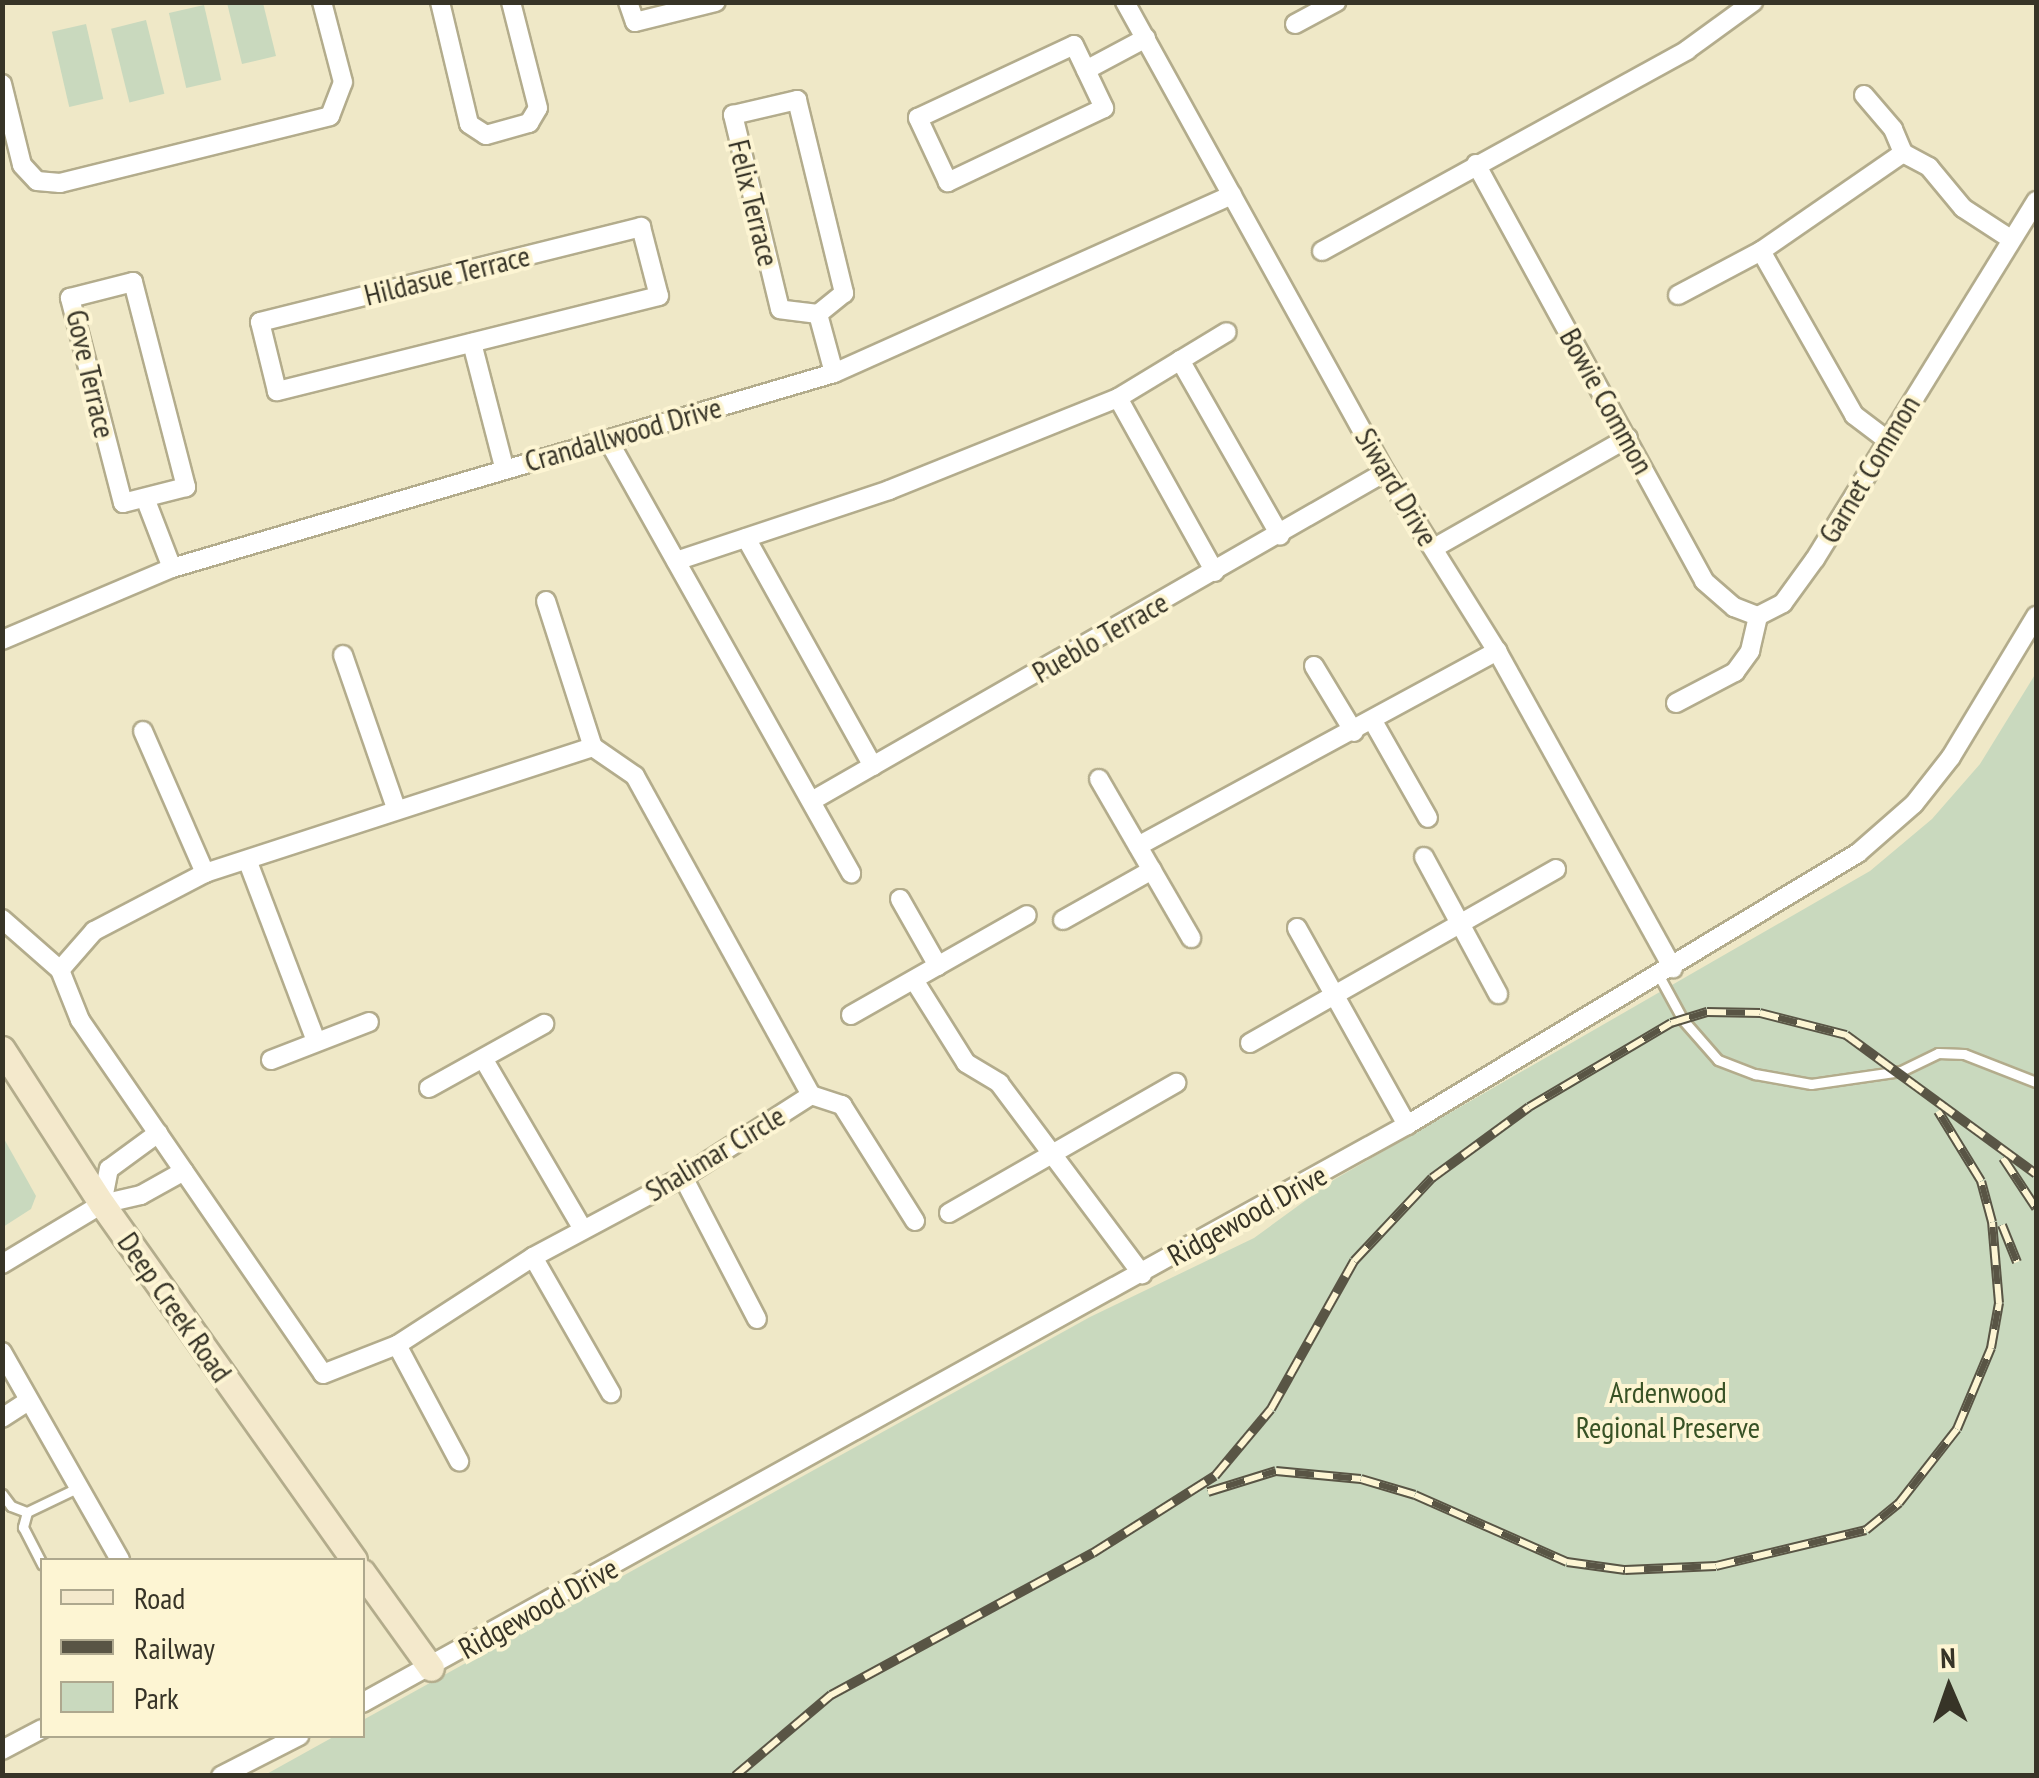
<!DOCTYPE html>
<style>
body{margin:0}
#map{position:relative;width:2039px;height:1778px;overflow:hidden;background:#efe8c7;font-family:"PT Sans Narrow",sans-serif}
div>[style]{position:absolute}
.green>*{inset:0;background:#c9d9be;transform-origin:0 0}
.roads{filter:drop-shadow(2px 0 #b3ac8c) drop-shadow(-2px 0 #b3ac8c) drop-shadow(0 2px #b3ac8c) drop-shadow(0 -2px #b3ac8c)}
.lane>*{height:9px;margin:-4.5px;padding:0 4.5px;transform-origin:4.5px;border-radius:4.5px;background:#fff}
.street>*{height:18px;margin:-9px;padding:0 9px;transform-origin:9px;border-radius:9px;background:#fff}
.secondary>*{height:25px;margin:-12.5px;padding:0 12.5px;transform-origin:12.5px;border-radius:12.5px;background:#f4e9cc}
.rail>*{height:10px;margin-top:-5px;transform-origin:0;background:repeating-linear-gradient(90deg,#fdf5d3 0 19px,#595545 0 38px);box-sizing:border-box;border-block:2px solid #595545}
span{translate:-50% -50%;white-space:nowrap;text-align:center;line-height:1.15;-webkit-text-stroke:8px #fdf5d3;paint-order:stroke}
.street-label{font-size:30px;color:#373427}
.park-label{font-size:30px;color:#385225}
.frame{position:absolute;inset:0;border:5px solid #373427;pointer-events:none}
.legend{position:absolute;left:40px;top:1558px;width:325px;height:180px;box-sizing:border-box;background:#fdf5d3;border:2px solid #aea88e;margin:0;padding:12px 18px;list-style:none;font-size:30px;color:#373427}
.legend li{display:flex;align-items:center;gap:20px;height:50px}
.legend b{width:50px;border:2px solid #aea88e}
.north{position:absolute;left:1899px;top:1638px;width:100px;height:100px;-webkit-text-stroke:8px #fdf5d3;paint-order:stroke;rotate:358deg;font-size:28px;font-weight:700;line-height:40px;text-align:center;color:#373427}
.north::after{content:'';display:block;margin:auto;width:35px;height:45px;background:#373427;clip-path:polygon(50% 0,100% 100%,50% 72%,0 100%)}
</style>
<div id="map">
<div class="green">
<div style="clip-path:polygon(227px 3px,263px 3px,276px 56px,242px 64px)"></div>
<div style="left:204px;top:5px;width:77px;height:36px;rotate:77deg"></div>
<div style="left:146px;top:20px;width:76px;height:36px;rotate:76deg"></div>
<div style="left:86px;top:24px;width:77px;height:35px;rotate:77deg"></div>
<div style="clip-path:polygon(2036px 673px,2036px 1775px,263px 1776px,335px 1736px,362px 1736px,363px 1720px,1090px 1317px,1254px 1238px,1335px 1179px,1870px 871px,1932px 819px,1980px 764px)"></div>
<div style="clip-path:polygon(3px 1137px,36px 1196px,31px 1209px,3px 1227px)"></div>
</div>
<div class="roads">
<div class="lane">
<div style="left:1659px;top:976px;width:50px;rotate:61.4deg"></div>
<div style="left:1683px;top:1020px;width:53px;rotate:48.8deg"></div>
<div style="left:1718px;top:1060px;width:40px;rotate:21deg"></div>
<div style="left:1755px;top:1074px;width:57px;rotate:10.1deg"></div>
<div style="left:1811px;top:1084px;width:91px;rotate:-8.2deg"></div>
<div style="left:1901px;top:1071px;width:41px;rotate:-25.9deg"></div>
<div style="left:1938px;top:1053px;width:26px;rotate:2deg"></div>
<div style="left:1964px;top:1054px;width:77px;rotate:21.3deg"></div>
<div style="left:2px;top:1494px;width:15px;rotate:53deg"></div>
<div style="left:11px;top:1506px;width:17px;rotate:21deg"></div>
<div style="left:27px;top:1512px;width:55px;rotate:-25.6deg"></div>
<div style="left:27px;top:1512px;width:16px;rotate:105deg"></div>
<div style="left:23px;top:1527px;width:42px;rotate:62.8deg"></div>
</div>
<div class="street">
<div style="left:440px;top:2px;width:125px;rotate:76.6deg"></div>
<div style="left:469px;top:124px;width:20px;rotate:33deg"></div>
<div style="left:486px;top:135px;width:45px;rotate:-15.6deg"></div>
<div style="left:529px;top:123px;width:17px;rotate:-59deg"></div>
<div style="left:538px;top:108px;width:109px;rotate:-104.3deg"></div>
<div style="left:628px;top:2px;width:21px;rotate:71deg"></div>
<div style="left:635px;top:22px;width:83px;rotate:-13.9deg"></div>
<div style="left:1125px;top:2px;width:537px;rotate:61.05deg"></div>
<div style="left:1385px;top:472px;width:211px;rotate:58deg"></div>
<div style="left:1497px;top:651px;width:363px;rotate:61deg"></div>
<div style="left:1295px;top:24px;width:47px;rotate:-28.2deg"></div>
<div style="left:1074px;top:45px;width:70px;rotate:64.5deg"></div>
<div style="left:1104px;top:108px;width:173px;rotate:154.6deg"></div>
<div style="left:948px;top:182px;width:71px;rotate:-115.1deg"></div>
<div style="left:918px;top:118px;width:172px;rotate:-25.1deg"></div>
<div style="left:1086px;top:70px;width:68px;rotate:-28.1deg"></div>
<div style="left:2px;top:84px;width:83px;rotate:76.1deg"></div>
<div style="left:22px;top:165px;width:22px;rotate:47deg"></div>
<div style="left:37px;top:181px;width:23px;rotate:5deg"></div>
<div style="left:60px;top:183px;width:278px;rotate:-13.9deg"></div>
<div style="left:330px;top:116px;width:36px;rotate:-69deg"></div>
<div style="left:343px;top:82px;width:83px;rotate:-104.7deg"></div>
<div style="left:1864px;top:95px;width:45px;rotate:49.5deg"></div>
<div style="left:1893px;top:129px;width:26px;rotate:67deg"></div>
<div style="left:1903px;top:153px;width:30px;rotate:28deg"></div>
<div style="left:1929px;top:167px;width:53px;rotate:50.3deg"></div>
<div style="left:1963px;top:208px;width:55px;rotate:33.1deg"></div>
<div style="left:797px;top:100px;width:199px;rotate:76.3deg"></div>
<div style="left:844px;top:293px;width:33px;rotate:141deg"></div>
<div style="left:818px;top:314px;width:38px;rotate:-173deg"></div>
<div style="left:780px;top:309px;width:200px;rotate:-103.6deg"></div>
<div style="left:733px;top:115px;width:66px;rotate:-13.2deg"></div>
<div style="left:1476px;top:164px;width:475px;rotate:61.3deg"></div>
<div style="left:1704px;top:581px;width:40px;rotate:41deg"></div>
<div style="left:1734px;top:607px;width:26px;rotate:21deg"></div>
<div style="left:641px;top:227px;width:71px;rotate:75.4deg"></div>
<div style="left:659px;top:296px;width:394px;rotate:166deg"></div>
<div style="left:277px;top:391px;width:71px;rotate:-103.8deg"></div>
<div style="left:260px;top:322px;width:393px;rotate:-14deg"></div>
<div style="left:1322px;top:251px;width:417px;rotate:-28.8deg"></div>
<div style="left:1687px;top:50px;width:82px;rotate:-36deg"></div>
<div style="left:1761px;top:251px;width:189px;rotate:60.4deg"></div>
<div style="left:1854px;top:415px;width:41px;rotate:37.1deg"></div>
<div style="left:133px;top:282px;width:212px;rotate:75.5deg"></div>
<div style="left:186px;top:487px;width:65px;rotate:165.7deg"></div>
<div style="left:123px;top:503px;width:212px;rotate:-104.5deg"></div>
<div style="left:70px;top:298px;width:65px;rotate:-14.3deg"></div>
<div style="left:1678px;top:295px;width:94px;rotate:-27.9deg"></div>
<div style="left:1761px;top:251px;width:173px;rotate:-34.6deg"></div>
<div style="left:818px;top:314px;width:61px;rotate:74.8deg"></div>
<div style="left:472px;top:343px;width:128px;rotate:75.5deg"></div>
<div style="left:1180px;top:360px;width:202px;rotate:60.3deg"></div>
<div style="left:1118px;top:398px;width:199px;rotate:60.9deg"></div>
<div style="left:608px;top:440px;width:497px;rotate:60.7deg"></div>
<div style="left:145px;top:498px;width:75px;rotate:68.9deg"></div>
<div style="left:746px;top:538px;width:261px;rotate:60.9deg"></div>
<div style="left:1434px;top:548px;width:223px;rotate:-29.6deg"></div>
<div style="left:676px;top:561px;width:225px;rotate:-18.4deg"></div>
<div style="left:889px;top:490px;width:247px;rotate:-21.9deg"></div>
<div style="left:1118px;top:398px;width:127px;rotate:-31.2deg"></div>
<div style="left:546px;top:601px;width:153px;rotate:72.2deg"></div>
<div style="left:2px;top:640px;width:185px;rotate:-23deg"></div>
<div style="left:172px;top:568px;width:690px;rotate:-16.41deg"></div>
<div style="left:834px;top:373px;width:436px;rotate:-24.1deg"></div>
<div style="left:343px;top:655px;width:162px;rotate:70.9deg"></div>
<div style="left:1314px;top:666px;width:77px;rotate:58.8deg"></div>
<div style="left:1676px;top:703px;width:67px;rotate:-27.7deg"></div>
<div style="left:1735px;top:672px;width:26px;rotate:-54deg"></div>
<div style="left:1750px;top:651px;width:36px;rotate:-77deg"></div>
<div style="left:1758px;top:616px;width:28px;rotate:-27deg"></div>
<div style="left:1783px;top:603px;width:54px;rotate:-54deg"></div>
<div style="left:1815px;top:559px;width:421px;rotate:-58.3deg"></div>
<div style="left:1374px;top:723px;width:109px;rotate:60.4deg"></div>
<div style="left:143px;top:731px;width:155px;rotate:66.4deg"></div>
<div style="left:593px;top:747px;width:51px;rotate:34.6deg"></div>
<div style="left:635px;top:776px;width:364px;rotate:61.1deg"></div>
<div style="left:1099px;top:779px;width:184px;rotate:59.9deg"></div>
<div style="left:815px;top:799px;width:657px;rotate:-29.84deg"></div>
<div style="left:1138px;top:846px;width:409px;rotate:-28.5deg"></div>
<div style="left:1424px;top:857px;width:156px;rotate:61.6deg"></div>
<div style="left:248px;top:862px;width:191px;rotate:69.2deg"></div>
<div style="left:900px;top:899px;width:77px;rotate:60.4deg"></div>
<div style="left:2px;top:919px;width:77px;rotate:41.3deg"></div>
<div style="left:60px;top:970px;width:54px;rotate:68.2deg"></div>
<div style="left:80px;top:1020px;width:429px;rotate:55.5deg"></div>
<div style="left:323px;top:1374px;width:79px;rotate:-21.4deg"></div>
<div style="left:397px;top:1345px;width:162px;rotate:-32.9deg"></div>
<div style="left:533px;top:1257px;width:170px;rotate:-28.1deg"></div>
<div style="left:683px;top:1177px;width:152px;rotate:-32.6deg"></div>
<div style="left:1063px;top:920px;width:102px;rotate:-29.3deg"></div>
<div style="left:1297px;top:928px;width:226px;rotate:60.8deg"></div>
<div style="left:60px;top:970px;width:52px;rotate:-48.9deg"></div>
<div style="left:94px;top:931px;width:125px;rotate:-27.6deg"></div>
<div style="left:205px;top:873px;width:408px;rotate:-18deg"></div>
<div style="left:914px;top:980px;width:98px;rotate:57.9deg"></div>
<div style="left:966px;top:1063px;width:39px;rotate:31deg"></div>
<div style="left:999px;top:1083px;width:239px;rotate:53.2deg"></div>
<div style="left:851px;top:1015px;width:202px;rotate:-29.6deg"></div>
<div style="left:1250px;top:1043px;width:352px;rotate:-29.6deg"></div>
<div style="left:271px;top:1060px;width:105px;rotate:-21.2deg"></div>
<div style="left:484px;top:1060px;width:194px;rotate:59.7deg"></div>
<div style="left:429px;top:1088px;width:132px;rotate:-29.1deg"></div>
<div style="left:811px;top:1095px;width:33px;rotate:18deg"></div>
<div style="left:842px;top:1105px;width:137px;rotate:57.8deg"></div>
<div style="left:683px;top:1177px;width:160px;rotate:62.5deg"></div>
<div style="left:102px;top:1204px;width:36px;rotate:-79deg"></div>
<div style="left:109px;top:1169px;width:61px;rotate:-36.3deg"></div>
<div style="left:949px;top:1213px;width:262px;rotate:-29.8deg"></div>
<div style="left:533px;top:1257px;width:157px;rotate:60.2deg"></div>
<div style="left:2px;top:1264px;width:117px;rotate:-31deg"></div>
<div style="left:102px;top:1204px;width:40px;rotate:-13deg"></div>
<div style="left:141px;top:1195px;width:49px;rotate:-29.2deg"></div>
<div style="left:397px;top:1345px;width:132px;rotate:61.9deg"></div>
<div style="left:2px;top:1352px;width:239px;rotate:60.4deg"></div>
<div style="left:2px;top:1418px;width:30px;rotate:-33deg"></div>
<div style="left:362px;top:1703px;width:1194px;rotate:-28.95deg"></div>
<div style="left:1407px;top:1125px;width:527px;rotate:-31.09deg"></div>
<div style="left:1858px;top:853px;width:74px;rotate:-41.2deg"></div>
<div style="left:1914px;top:804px;width:60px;rotate:-51.8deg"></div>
<div style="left:1951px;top:757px;width:165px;rotate:-58.9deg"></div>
<div style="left:2px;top:1750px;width:45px;rotate:-27.7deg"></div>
<div style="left:221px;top:1776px;width:88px;rotate:-27.1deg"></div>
</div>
<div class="secondary">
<div style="left:2px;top:1049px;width:184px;rotate:57.2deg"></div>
<div style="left:102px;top:1204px;width:436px;rotate:54.7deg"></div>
<div style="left:362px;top:1572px;width:118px;rotate:54.3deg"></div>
</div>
</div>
<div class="rail">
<div style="left:2003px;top:1158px;width:60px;rotate:56.6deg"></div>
<div style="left:2002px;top:1225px;width:40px;rotate:68deg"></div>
<div style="left:1208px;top:1492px;width:71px;rotate:-17.2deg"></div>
<div style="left:1276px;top:1471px;width:85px;rotate:5.4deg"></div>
<div style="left:1361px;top:1479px;width:56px;rotate:16.5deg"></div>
<div style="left:1415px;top:1495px;width:166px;rotate:23.8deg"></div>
<div style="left:1567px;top:1562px;width:59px;rotate:7.9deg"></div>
<div style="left:1625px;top:1570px;width:91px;rotate:-2.5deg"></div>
<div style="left:1716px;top:1566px;width:154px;rotate:-13.5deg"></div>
<div style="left:1866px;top:1530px;width:43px;rotate:-39.3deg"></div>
<div style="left:1899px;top:1503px;width:94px;rotate:-51.9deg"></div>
<div style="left:1957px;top:1429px;width:88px;rotate:-67.2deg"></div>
<div style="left:1991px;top:1348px;width:46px;rotate:-79.9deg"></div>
<div style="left:1999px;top:1303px;width:81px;rotate:-94.9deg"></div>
<div style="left:1992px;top:1222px;width:42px;rotate:-105deg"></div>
<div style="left:1981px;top:1181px;width:82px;rotate:-121.6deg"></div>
<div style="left:735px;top:1776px;width:126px;rotate:-40.2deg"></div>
<div style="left:831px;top:1695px;width:298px;rotate:-28.5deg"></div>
<div style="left:1093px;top:1553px;width:144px;rotate:-32.3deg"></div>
<div style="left:1215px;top:1476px;width:87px;rotate:-50.1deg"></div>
<div style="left:1271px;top:1409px;width:170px;rotate:-60.7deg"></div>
<div style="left:1354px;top:1261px;width:114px;rotate:-46.8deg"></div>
<div style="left:1432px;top:1178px;width:120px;rotate:-36.2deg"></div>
<div style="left:1529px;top:1107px;width:165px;rotate:-30.6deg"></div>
<div style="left:1671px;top:1023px;width:38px;rotate:-17deg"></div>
<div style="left:1707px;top:1012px;width:53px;rotate:1.1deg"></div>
<div style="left:1760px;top:1013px;width:89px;rotate:14.3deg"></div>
<div style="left:1846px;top:1035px;width:235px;rotate:36.2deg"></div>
</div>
<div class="street-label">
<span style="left:754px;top:203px;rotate:76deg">Felix Terrace</span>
<span style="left:447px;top:275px;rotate:-14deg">Hildasue Terrace</span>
<span style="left:91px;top:374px;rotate:77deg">Gove Terrace</span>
<span style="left:1607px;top:401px;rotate:61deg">Bowie Common</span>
<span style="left:623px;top:434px;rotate:-16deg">Crandallwood Drive</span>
<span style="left:1869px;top:469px;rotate:-59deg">Garnet Common</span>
<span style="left:1397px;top:487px;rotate:59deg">Siward Drive</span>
<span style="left:1100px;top:637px;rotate:-30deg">Pueblo Terrace</span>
<span style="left:715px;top:1153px;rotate:-31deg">Shalimar Circle</span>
<span style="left:1247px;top:1215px;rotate:-29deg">Ridgewood Drive</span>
<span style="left:175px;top:1307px;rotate:55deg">Deep Creek Road</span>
<span style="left:538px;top:1608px;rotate:-29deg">Ridgewood Drive</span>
</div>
<div class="park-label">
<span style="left:1668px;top:1409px">Ardenwood<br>Regional Preserve</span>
</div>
<div class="frame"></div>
<ul class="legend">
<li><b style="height:12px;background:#f4e9cc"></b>Road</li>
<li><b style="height:12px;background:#595545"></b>Railway</li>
<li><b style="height:28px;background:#c9d9be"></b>Park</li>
</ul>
<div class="north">N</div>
</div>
